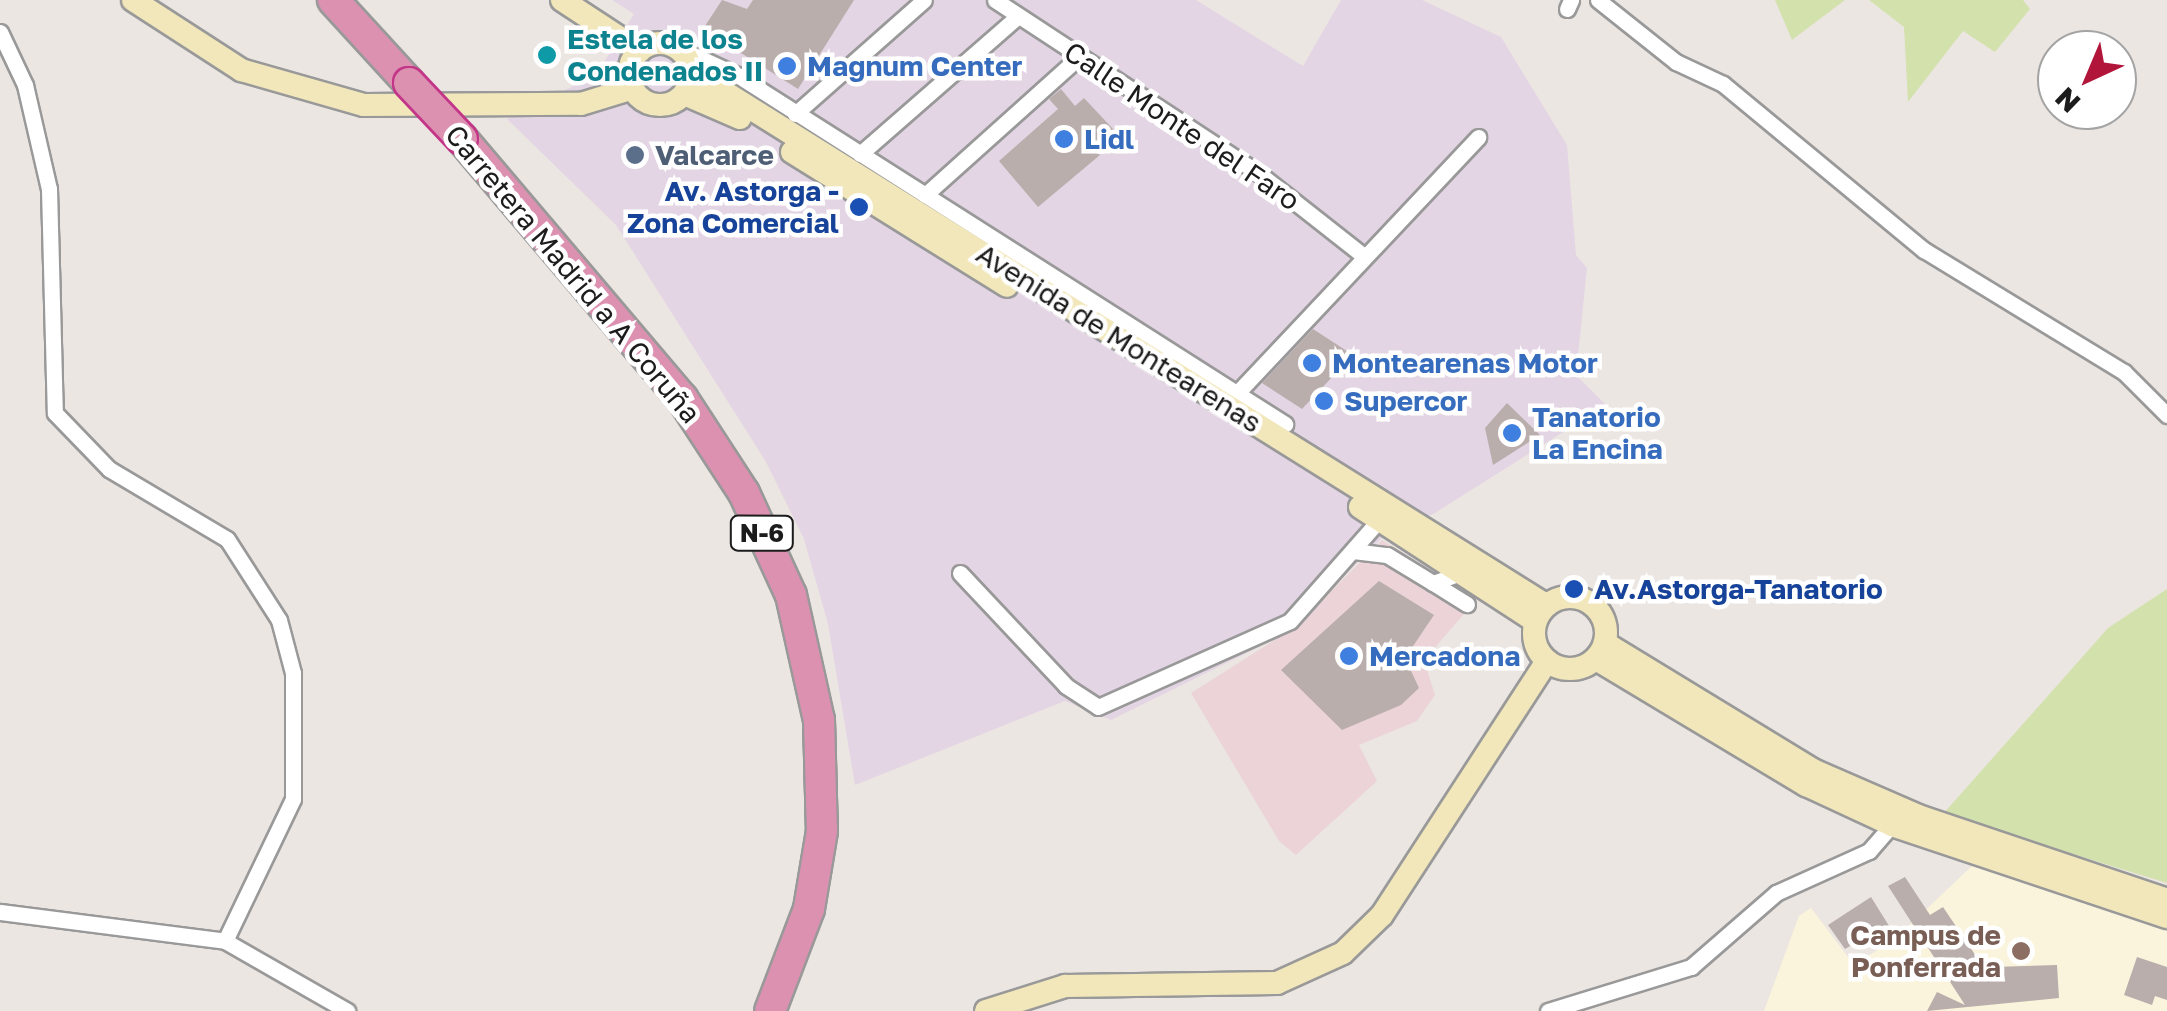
<!DOCTYPE html>
<meta charset="utf-8">
<style>
body{margin:0}
#map{position:relative;width:2167px;height:1011px;overflow:hidden;background:#ece6e2;font-family:"Golos Text",sans-serif}
div>[style]{position:absolute}
.commercial>*{inset:0;background:#ebd3d8}
.industrial>*{inset:0;background:#e4d5e4}
.education>*{inset:0;background:#fbf4dc}
.grass>*{inset:0;background:#d3e1ad}
.building>*{inset:0;background:#b9aeac}
.roads{filter:drop-shadow(2px 0 #999) drop-shadow(-2px 0 #999) drop-shadow(0 2px #999) drop-shadow(0 -2px #999)}
.street>*{height:15px;margin:-7.5px;padding:0 7.5px;transform-origin:7.5px;border-radius:7.5px;background:#fff}
.secondary>*{height:22px;margin:-11px;padding:0 11px;transform-origin:11px;border-radius:11px;background:#f2e7ba}
.secondary>.ring{margin:-11px;padding:0;box-sizing:content-box;background:none;border:22px solid #f2e7ba;border-radius:50%}
.highway>*{height:30px;margin:-15px;padding:0 15px;transform-origin:15px;border-radius:15px;background:#dc91b1}
.bridges{filter:drop-shadow(2px 0 #c33688) drop-shadow(-2px 0 #c33688) drop-shadow(0 2px #c33688) drop-shadow(0 -2px #c33688)}
.highway-bridge>*{height:30px;margin:-15px;padding:0 15px;transform-origin:15px;border-radius:15px;background:#dc91b1}
.dots>*{width:28px;height:28px;translate:-50% -50%;box-sizing:border-box;border:5px solid #fff;border-radius:50%}
span{translate:-50% -50%;white-space:nowrap;text-align:center;line-height:1.15;-webkit-text-stroke:9px #fff;paint-order:stroke}
.shield-label span{padding:2px 8px;background:#fff;border:2px solid;border-radius:8px;-webkit-text-stroke-width:0}
.shield-label{font-size:25px;color:#1c1c1c;font-weight:700}
.culture-label{font-size:28px;color:#0d838f;font-weight:700}
.left{translate:0 -50%;text-align:left}
.shop-label{font-size:28px;color:#366cbe;font-weight:700}
.street-label{font-size:28px;color:#1c1c1c}
.service-label{font-size:28px;color:#4e5e75;font-weight:700}
.transit-label{font-size:28px;color:#164399;font-weight:700}
.right{translate:-100% -50%;text-align:right}
.education-label{font-size:28px;color:#785e54;font-weight:700}
.north{position:absolute;left:2037px;top:30px;width:100px;height:100px;box-sizing:border-box;background:#fff;border:2px solid #a4a4a4;border-radius:50%;rotate:224deg;font-size:28px;font-weight:700;line-height:40px;text-align:center;color:#1c1c1c}
.north::after{content:'';display:block;margin:auto;width:35px;height:45px;background:#b2153a;clip-path:polygon(50% 0,100% 100%,50% 72%,0 100%)}
</style>
<div id="map">
<div class="commercial">
<div style="clip-path:polygon(1382px 540px,1477px 599px,1424px 660px,1435px 695px,1417px 721px,1359px 745px,1377px 781px,1296px 855px,1279px 841px,1191px 693px,1297px 626px)"></div>
</div>
<div class="industrial">
<div style="clip-path:polygon(612px 0,1196px 0,1303px 66px,1341px 0,1422px 0,1501px 37px,1567px 145px,1576px 255px,1587px 268px,1576px 375px,1606px 405px,1435px 513px,1383px 537px,1289px 632px,1111px 720px,1065px 701px,855px 785px,828px 624px,804px 539px,766px 462px,616px 225px,507px 119px,596px 75px,634px 14px)"></div>
</div>
<div class="education">
<div style="clip-path:polygon(1972px 866px,2167px 930px,2167px 1011px,1764px 1011px,1799px 916px,1811px 908px,1854px 965px,1897px 937px)"></div>
</div>
<div class="grass">
<div style="clip-path:polygon(1775px 0,1845px 0,1792px 40px)"></div>
<div style="clip-path:polygon(1869px 0,2023px 0,2030px 9px,1995px 52px,1963px 31px,1908px 102px,1904px 27px)"></div>
<div style="clip-path:polygon(2167px 589px,2167px 883px,1943px 814px,2108px 628px)"></div>
</div>
<div class="building">
<div style="clip-path:polygon(722px 0,747px 9px,753px 0,854px 0,798px 89px,703px 29px)"></div>
<div style="clip-path:polygon(1061px 89px,1075px 106px,1084px 98px,1114px 130px,1093px 148px,1100px 155px,1038px 207px,999px 161px,1058px 109px,1049px 99px)"></div>
<div style="clip-path:polygon(1313px 329px,1353px 355px,1302px 409px,1262px 383px)"></div>
<div style="clip-path:polygon(1507px 403px,1540px 435px,1493px 465px,1485px 428px)"></div>
<div style="clip-path:polygon(1379px 581px,1434px 615px,1405px 658px,1419px 688px,1401px 705px,1342px 730px,1281px 670px)"></div>
<div style="clip-path:polygon(1905px 877px,1930px 915px,1943px 907px,1978px 959px,1993px 967px,2057px 965px,2059px 998px,1927px 1011px,1937px 992px,1965px 1005px,1888px 886px)"></div>
<div style="clip-path:polygon(1871px 897px,1896px 937px,1881px 947px,1872px 933px,1845px 949px,1828px 925px)"></div>
<div style="clip-path:polygon(2137px 957px,2167px 967px,2167px 1000px,2155px 996px,2152px 1005px,2124px 995px)"></div>
</div>
<div class="roads">
<div class="street">
<div style="left:995px;top:0;width:313px;rotate:33.3deg"></div>
<div style="left:1257px;top:172px;width:137px;rotate:38.2deg"></div>
<div style="left:1598px;top:0;width:100px;rotate:38.5deg"></div>
<div style="left:1676px;top:62px;width:52px;rotate:25.1deg"></div>
<div style="left:1723px;top:84px;width:261px;rotate:39.6deg"></div>
<div style="left:1924px;top:250px;width:234px;rotate:31.4deg"></div>
<div style="left:2124px;top:372px;width:61px;rotate:45deg"></div>
<div style="left:1567px;top:9px;width:10px;rotate:-66deg"></div>
<div style="left:0;top:32px;width:59px;rotate:64.7deg"></div>
<div style="left:25px;top:85px;width:107px;rotate:77deg"></div>
<div style="left:49px;top:189px;width:224px;rotate:88.5deg"></div>
<div style="left:55px;top:413px;width:78px;rotate:46deg"></div>
<div style="left:109px;top:469px;width:137px;rotate:30.7deg"></div>
<div style="left:227px;top:539px;width:96px;rotate:57.3deg"></div>
<div style="left:279px;top:620px;width:55px;rotate:75.2deg"></div>
<div style="left:293px;top:673px;width:126px;rotate:90deg"></div>
<div style="left:293px;top:799px;width:157px;rotate:115.6deg"></div>
<div style="left:678px;top:48px;width:65px;rotate:24.6deg"></div>
<div style="left:737px;top:75px;width:650px;rotate:32.49deg"></div>
<div style="left:795px;top:114px;width:172px;rotate:-41.5deg"></div>
<div style="left:860px;top:154px;width:210px;rotate:-41.1deg"></div>
<div style="left:925px;top:195px;width:208px;rotate:-41.9deg"></div>
<div style="left:1239px;top:391px;width:349px;rotate:-46.7deg"></div>
<div style="left:1353px;top:551px;width:34px;rotate:7deg"></div>
<div style="left:1387px;top:555px;width:54px;rotate:31.3deg"></div>
<div style="left:1433px;top:583px;width:30px;rotate:-20deg"></div>
<div style="left:960px;top:573px;width:155px;rotate:46.8deg"></div>
<div style="left:1066px;top:686px;width:38px;rotate:33deg"></div>
<div style="left:1098px;top:707px;width:210px;rotate:-24.1deg"></div>
<div style="left:1290px;top:621px;width:136px;rotate:-48.6deg"></div>
<div style="left:1433px;top:583px;width:40px;rotate:32deg"></div>
<div style="left:0;top:912px;width:227px;rotate:7.3deg"></div>
<div style="left:225px;top:941px;width:141px;rotate:29.8deg"></div>
<div style="left:1548px;top:1011px;width:150px;rotate:-17.1deg"></div>
<div style="left:1691px;top:967px;width:113px;rotate:-41deg"></div>
<div style="left:1776px;top:893px;width:102px;rotate:-24.3deg"></div>
<div style="left:1869px;top:851px;width:35px;rotate:-49deg"></div>
</div>
<div class="secondary">
<div style="left:133px;top:0;width:129px;rotate:32.9deg"></div>
<div style="left:241px;top:70px;width:128px;rotate:15.9deg"></div>
<div style="left:364px;top:105px;width:217px;rotate:-0.3deg"></div>
<div style="left:581px;top:104px;width:54px;rotate:-17.1deg"></div>
<div style="left:562px;top:0;width:93px;rotate:33.2deg"></div>
<div class="ring" style="left:629px;top:43px;width:40px;height:40px"></div>
<div style="left:691px;top:71px;width:1008px;rotate:31.99deg"></div>
<div style="left:684px;top:94px;width:61px;rotate:23.2deg"></div>
<div style="left:792px;top:152px;width:253px;rotate:31.9deg"></div>
<div style="left:1360px;top:507px;width:209px;rotate:33.1deg"></div>
<div class="ring" style="left:1534px;top:597px;width:50px;height:50px"></div>
<div style="left:1605px;top:643px;width:246px;rotate:31.4deg"></div>
<div style="left:1815px;top:771px;width:116px;rotate:23.5deg"></div>
<div style="left:1921px;top:817px;width:260px;rotate:18.6deg"></div>
<div style="left:1596px;top:659px;width:245px;rotate:31deg"></div>
<div style="left:1806px;top:785px;width:95px;rotate:24.9deg"></div>
<div style="left:1892px;top:825px;width:290px;rotate:18.5deg"></div>
<div style="left:986px;top:1011px;width:83px;rotate:-17.6deg"></div>
<div style="left:1065px;top:986px;width:212px;rotate:-0.8deg"></div>
<div style="left:1277px;top:983px;width:72px;rotate:-24.4deg"></div>
<div style="left:1343px;top:953px;width:54px;rotate:-44.3deg"></div>
<div style="left:1382px;top:915px;width:303px;rotate:-57deg"></div>
</div>
<div class="highway">
<div style="left:333px;top:0;width:113px;rotate:47.5deg"></div>
<div style="left:462px;top:139px;width:340px;rotate:49.7deg"></div>
<div style="left:682px;top:398px;width:113px;rotate:56.9deg"></div>
<div style="left:744px;top:493px;width:112px;rotate:65.3deg"></div>
<div style="left:791px;top:595px;width:128px;rotate:77.4deg"></div>
<div style="left:819px;top:720px;width:111px;rotate:88.5deg"></div>
<div style="left:822px;top:831px;width:79px;rotate:99.5deg"></div>
<div style="left:809px;top:909px;width:109px;rotate:110.9deg"></div>
</div>
</div>
<div class="bridges">
<div class="highway-bridge">
<div style="left:409px;top:83px;width:77px;rotate:46.6deg"></div>
</div>
</div>
<div class="dots">
<div style="left:547px;top:55px;background:#0f9aa8"></div>
<div style="left:787px;top:66px;background:#3f7fe0"></div>
<div style="left:1064px;top:139px;background:#3f7fe0"></div>
<div style="left:635px;top:155px;background:#5c6f8a"></div>
<div style="left:859px;top:207px;background:#1a4fb4"></div>
<div style="left:1312px;top:363px;background:#3f7fe0"></div>
<div style="left:1324px;top:401px;background:#3f7fe0"></div>
<div style="left:1512px;top:433px;background:#3f7fe0"></div>
<div style="left:1574px;top:589px;background:#1a4fb4"></div>
<div style="left:1349px;top:656px;background:#3f7fe0"></div>
<div style="left:2021px;top:951px;background:#8d6e63"></div>
</div>
<div class="shield-label">
<span style="left:762px;top:533px">N-6</span>
</div>
<div class="culture-label">
<span class="left" style="left:567px;top:55px">Estela de los<br>Condenados II</span>
</div>
<div class="shop-label">
<span class="left" style="left:807px;top:66px">Magnum Center</span>
<span class="left" style="left:1084px;top:139px">Lidl</span>
<span class="left" style="left:1332px;top:363px">Montearenas Motor</span>
<span class="left" style="left:1344px;top:401px">Supercor</span>
<span class="left" style="left:1532px;top:433px">Tanatorio<br>La Encina</span>
<span class="left" style="left:1369px;top:656px">Mercadona</span>
</div>
<div class="street-label">
<span style="left:1182px;top:126px;rotate:34deg">Calle Monte del Faro</span>
<span style="left:573px;top:274px;rotate:50deg">Carretera Madrid a A Coruña</span>
<span style="left:1119px;top:338px;rotate:32deg">Avenida de Montearenas</span>
</div>
<div class="service-label">
<span class="left" style="left:655px;top:155px">Valcarce</span>
</div>
<div class="transit-label">
<span class="right" style="left:839px;top:207px">Av. Astorga -<br>Zona Comercial</span>
<span class="left" style="left:1594px;top:589px">Av.Astorga-Tanatorio</span>
</div>
<div class="education-label">
<span class="right" style="left:2001px;top:951px">Campus de<br>Ponferrada</span>
</div>
<div class="north">N</div>
</div>
